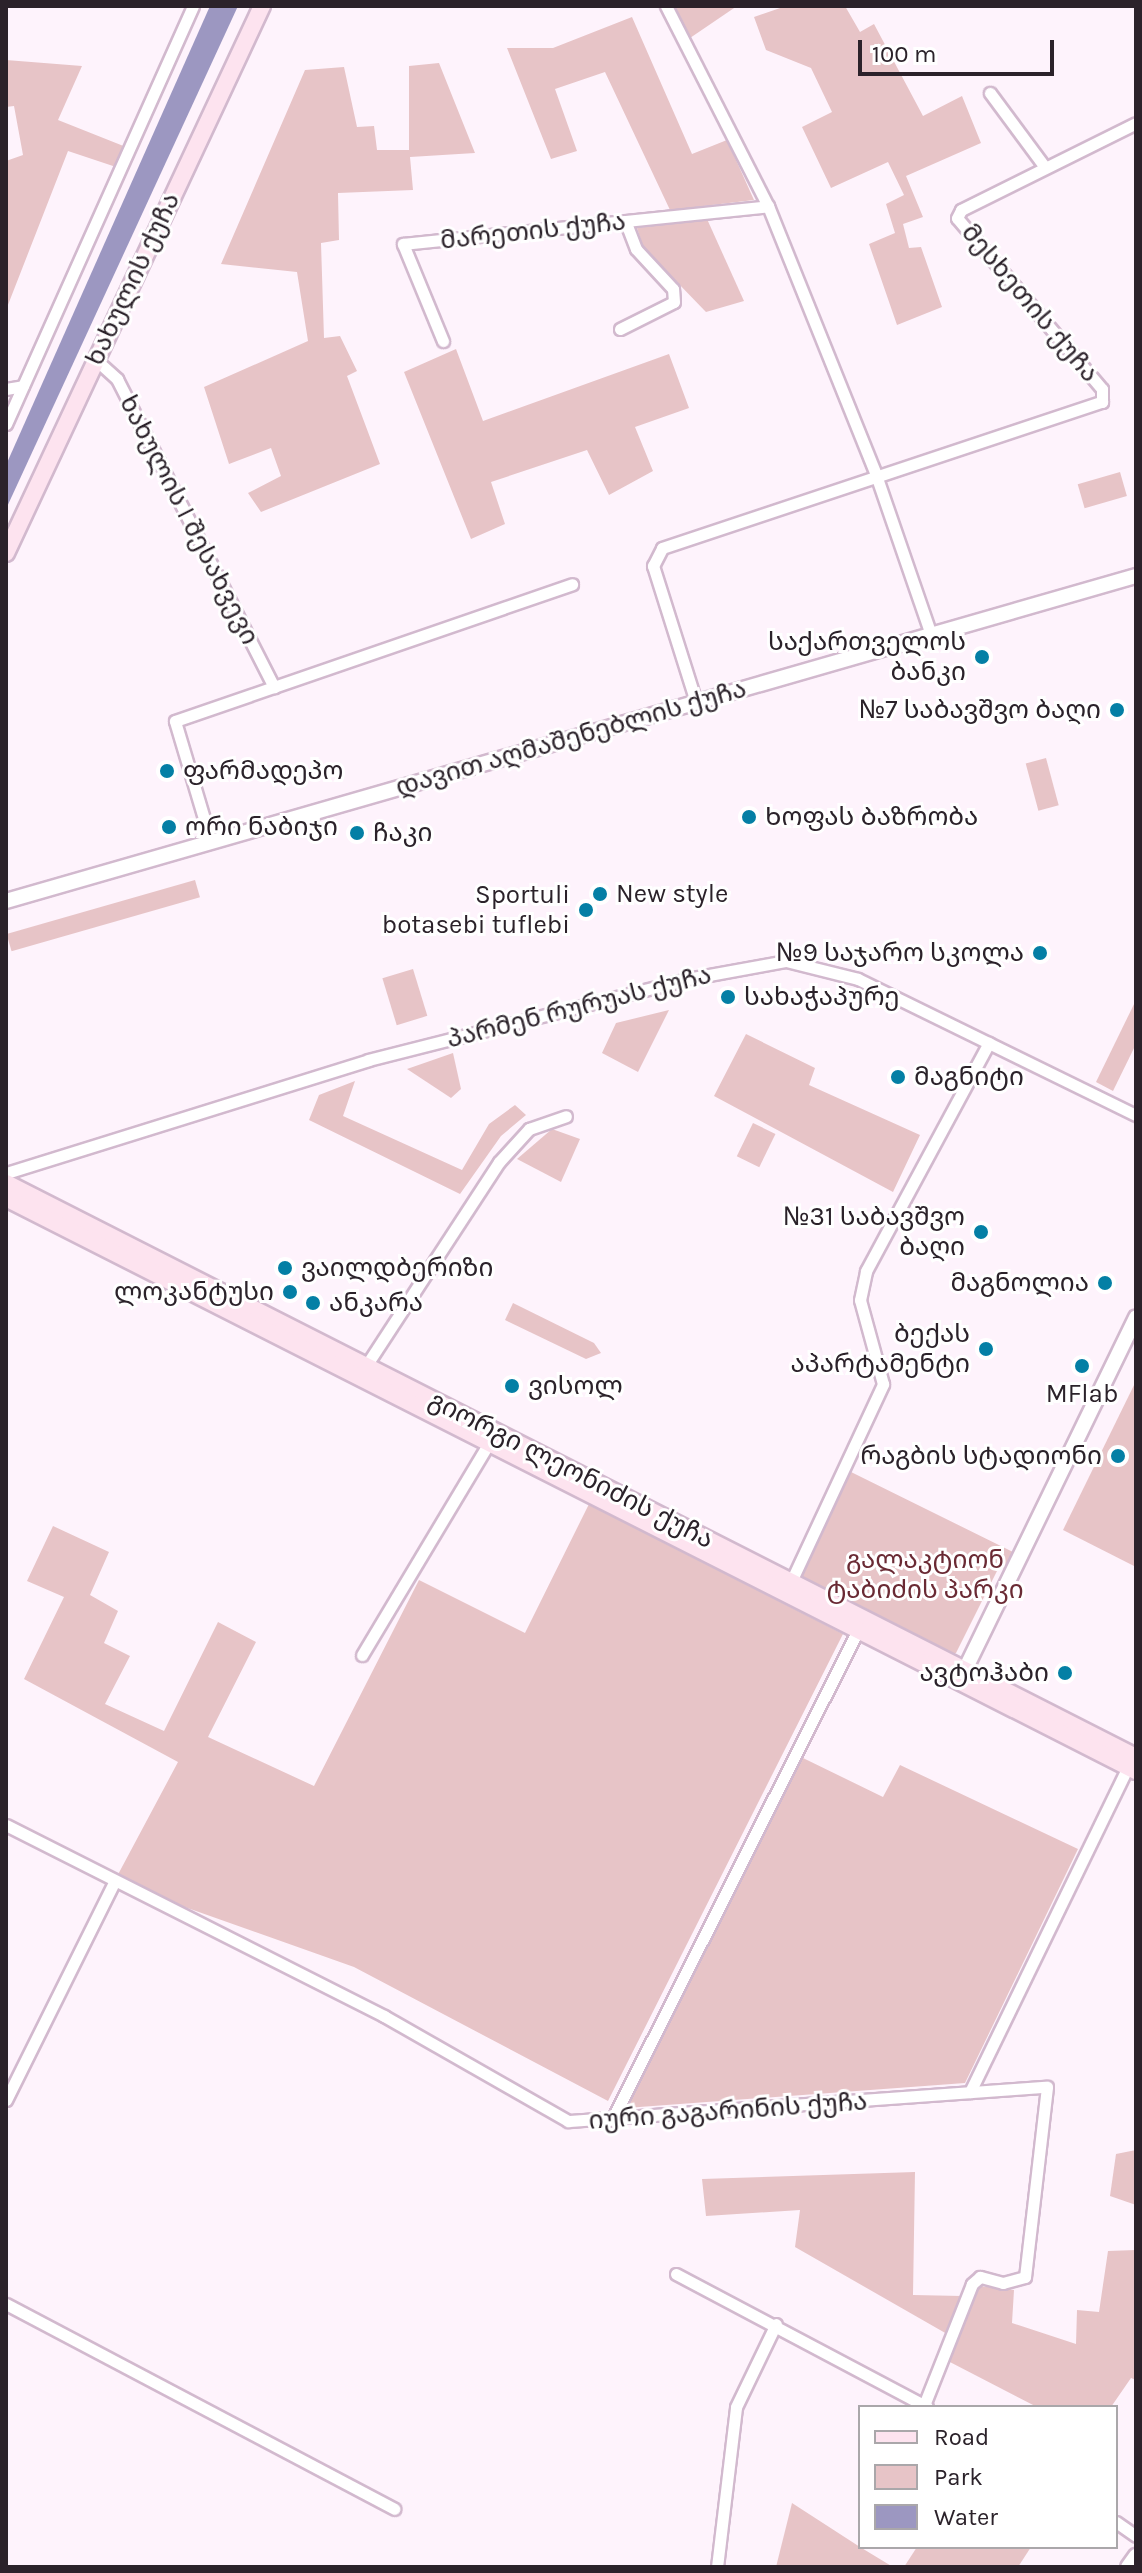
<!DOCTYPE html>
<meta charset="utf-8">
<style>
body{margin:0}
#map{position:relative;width:1142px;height:2573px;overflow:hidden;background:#fef3fc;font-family:Karla,"Noto Sans Georgian",sans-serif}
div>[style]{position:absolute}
.green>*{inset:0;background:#e7c4c7;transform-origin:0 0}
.water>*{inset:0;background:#9c97c1}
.roads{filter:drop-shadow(2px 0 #d2b9ce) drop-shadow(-2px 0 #d2b9ce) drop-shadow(0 2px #d2b9ce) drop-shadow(0 -2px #d2b9ce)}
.minor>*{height:11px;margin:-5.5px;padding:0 5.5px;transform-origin:5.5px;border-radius:5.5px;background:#fff}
.tertiary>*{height:14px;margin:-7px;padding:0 7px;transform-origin:7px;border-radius:7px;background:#fff}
.secondary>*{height:16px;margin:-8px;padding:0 8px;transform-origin:8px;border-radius:8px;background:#fde3ef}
.dots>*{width:22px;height:22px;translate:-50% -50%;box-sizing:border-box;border:4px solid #fff;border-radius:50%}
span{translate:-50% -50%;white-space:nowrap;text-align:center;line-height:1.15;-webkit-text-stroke:6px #fff;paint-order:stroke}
.street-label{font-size:26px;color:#2b222a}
.poi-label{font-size:26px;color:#2b222a}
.right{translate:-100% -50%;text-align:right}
.left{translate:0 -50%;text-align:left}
.park-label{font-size:26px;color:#6a2a34}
.frame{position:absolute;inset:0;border:8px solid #2b222a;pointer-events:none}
.legend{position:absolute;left:858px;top:2405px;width:260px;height:144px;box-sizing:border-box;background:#fff;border:2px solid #aaa7aa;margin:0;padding:10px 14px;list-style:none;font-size:24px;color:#2b222a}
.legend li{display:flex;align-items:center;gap:16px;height:40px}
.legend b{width:40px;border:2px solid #aaa7aa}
.scale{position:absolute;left:858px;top:40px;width:196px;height:36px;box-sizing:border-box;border:4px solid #2b222a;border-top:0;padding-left:10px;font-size:24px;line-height:28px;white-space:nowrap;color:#2b222a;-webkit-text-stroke:6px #fff;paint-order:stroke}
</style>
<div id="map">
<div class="green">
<div style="clip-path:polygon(673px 6px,737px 6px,690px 38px)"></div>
<div style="clip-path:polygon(786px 6px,845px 6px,860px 32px,874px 24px,923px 116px,962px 96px,981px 143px,906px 176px,923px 217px,903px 224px,909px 248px,921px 247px,942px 307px,897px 325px,869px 244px,895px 233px,886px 204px,904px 195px,888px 162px,831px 188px,802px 127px,832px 112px,811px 68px,766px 50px,754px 17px)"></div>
<div style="clip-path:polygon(632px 17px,692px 154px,727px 140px,754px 200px,670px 210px,605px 72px,555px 89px,577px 151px,551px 159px,507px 48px,553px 48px)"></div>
<div style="clip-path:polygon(6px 60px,82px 66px,58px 120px,126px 147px,116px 167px,68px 151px,6px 310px,6px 161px,23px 155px,14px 106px,6px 107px)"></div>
<div style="clip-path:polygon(439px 63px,475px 153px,410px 157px,413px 190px,338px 193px,339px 240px,321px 243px,324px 338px,340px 336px,357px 371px,347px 376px,380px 464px,261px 512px,248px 493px,281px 476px,271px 448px,229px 464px,204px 387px,308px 341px,297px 272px,221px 264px,305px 70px,344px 67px,357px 127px,374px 126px,377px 150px,409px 150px,409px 66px)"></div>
<div style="clip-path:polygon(707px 219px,744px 301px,706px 312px,643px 247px,637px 228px)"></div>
<div style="clip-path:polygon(456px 349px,483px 421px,669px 354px,689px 408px,635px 427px,653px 471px,609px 495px,587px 450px,491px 482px,505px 524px,471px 539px,404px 372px)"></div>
<div style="left:1120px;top:472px;width:25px;height:44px;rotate:74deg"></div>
<div style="left:1046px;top:758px;width:49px;height:21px;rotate:75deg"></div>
<div style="left:195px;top:880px;width:18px;height:196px;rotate:74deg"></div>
<div style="left:413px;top:969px;width:49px;height:32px;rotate:73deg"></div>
<div style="clip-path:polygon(1136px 1000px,1136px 1044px,1113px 1091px,1096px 1082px)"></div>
<div style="clip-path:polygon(669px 1010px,638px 1072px,602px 1053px,616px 1023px)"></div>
<div style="clip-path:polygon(746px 1034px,815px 1068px,809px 1085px,920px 1135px,893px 1192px,714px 1096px)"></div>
<div style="clip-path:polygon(453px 1053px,461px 1089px,451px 1098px,407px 1069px)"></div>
<div style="clip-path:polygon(355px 1081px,343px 1116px,462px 1170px,489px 1124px,515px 1105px,526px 1115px,501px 1136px,460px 1194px,309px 1120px,319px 1095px)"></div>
<div style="left:753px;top:1123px;width:25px;height:37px;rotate:26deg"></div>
<div style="clip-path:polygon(552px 1129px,580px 1139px,561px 1182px,517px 1159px)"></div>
<div style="clip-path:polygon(513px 1303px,594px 1343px,601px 1353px,586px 1359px,505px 1320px)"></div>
<div style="clip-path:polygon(1136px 1381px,1136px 1567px,1063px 1530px)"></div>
<div style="clip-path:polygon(849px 1471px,1013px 1552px,1005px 1569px,999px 1567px,956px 1653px,948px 1655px,798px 1578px)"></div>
<div style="clip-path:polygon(589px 1504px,843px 1634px,608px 2101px,354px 1967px,114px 1882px,178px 1762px,24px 1679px,64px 1597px,27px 1581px,53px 1526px,109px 1552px,90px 1595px,118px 1611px,104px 1643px,130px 1656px,105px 1704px,164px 1731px,218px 1622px,256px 1642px,208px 1737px,314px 1786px,419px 1580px,525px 1633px)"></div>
<div style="clip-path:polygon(803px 1758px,883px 1797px,900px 1765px,1078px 1849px,965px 2083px,626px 2108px)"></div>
<div style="clip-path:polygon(1136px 2150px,1136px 2205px,1110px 2196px,1116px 2154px)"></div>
<div style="clip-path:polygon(915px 2172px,913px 2295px,962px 2296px,947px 2334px,795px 2247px,800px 2210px,706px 2216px,702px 2179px)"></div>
<div style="clip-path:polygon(1136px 2250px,1136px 2380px,1131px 2378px,1111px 2407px,1037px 2407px,946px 2360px,972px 2290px,979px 2286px,1014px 2290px,1012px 2323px,1076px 2344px,1077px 2310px,1099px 2312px,1108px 2251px)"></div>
<div style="clip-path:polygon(792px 2503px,860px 2547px,893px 2567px,776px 2567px)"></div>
<div style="clip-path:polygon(917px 2547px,1031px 2547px,1018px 2567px,904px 2567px)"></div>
</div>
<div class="water">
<div style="clip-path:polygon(210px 6px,238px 6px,6px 509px,6px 465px)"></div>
</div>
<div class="roads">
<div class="minor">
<div style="left:666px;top:6px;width:225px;rotate:63deg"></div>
<div style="left:768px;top:206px;width:290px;rotate:68.1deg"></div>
<div style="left:876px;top:475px;width:169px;rotate:71deg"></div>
<div style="left:990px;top:93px;width:91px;rotate:53.5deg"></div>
<div style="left:620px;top:329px;width:60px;rotate:-26.6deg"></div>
<div style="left:674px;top:302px;width:13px;rotate:-94deg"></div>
<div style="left:673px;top:289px;width:54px;rotate:-132.8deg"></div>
<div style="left:636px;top:249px;width:30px;rotate:-111deg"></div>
<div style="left:443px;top:341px;width:105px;rotate:-112.4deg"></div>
<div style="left:403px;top:244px;width:367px;rotate:-5.9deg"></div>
<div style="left:95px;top:359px;width:30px;rotate:42deg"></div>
<div style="left:117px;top:379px;width:346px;rotate:63deg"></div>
<div style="left:6px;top:389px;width:17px;rotate:-10deg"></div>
<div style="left:6px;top:424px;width:458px;rotate:-65.9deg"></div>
<div style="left:696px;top:702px;width:143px;rotate:-107.5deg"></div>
<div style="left:653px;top:566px;width:20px;rotate:-63deg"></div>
<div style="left:662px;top:548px;width:464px;rotate:-18.4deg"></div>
<div style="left:1102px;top:402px;width:13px;rotate:-90deg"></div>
<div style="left:1102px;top:389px;width:224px;rotate:-130.3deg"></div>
<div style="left:957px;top:218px;width:9px;rotate:-63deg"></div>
<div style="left:961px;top:210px;width:195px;rotate:-26.4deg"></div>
<div style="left:211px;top:842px;width:126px;rotate:-106.6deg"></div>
<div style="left:175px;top:721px;width:420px;rotate:-19deg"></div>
<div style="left:6px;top:1173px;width:379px;rotate:-17.3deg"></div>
<div style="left:368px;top:1060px;width:329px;rotate:-14.2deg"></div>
<div style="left:687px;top:979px;width:101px;rotate:-10.3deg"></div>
<div style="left:786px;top:961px;width:74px;rotate:14deg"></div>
<div style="left:858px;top:979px;width:309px;rotate:26.1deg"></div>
<div style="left:364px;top:1369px;width:247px;rotate:-56.9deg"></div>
<div style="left:499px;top:1162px;width:45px;rotate:-47.7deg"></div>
<div style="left:529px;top:1129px;width:39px;rotate:-19deg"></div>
<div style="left:789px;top:1586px;width:223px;rotate:-65deg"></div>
<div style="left:883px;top:1384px;width:87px;rotate:-105.3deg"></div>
<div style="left:860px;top:1300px;width:30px;rotate:-78deg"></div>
<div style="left:866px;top:1271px;width:259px;rotate:-61.7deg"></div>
<div style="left:362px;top:1655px;width:247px;rotate:-59.1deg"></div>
<div style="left:6px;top:1825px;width:424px;rotate:26.8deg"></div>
<div style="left:384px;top:2016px;width:212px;rotate:29.7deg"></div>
<div style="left:568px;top:2121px;width:480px;rotate:-4.1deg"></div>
<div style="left:1047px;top:2087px;width:191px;rotate:96.6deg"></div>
<div style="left:1025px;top:2277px;width:23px;rotate:165deg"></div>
<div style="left:1003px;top:2283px;width:24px;rotate:-165deg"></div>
<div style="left:980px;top:2277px;width:11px;rotate:139deg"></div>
<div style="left:972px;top:2284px;width:130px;rotate:111.6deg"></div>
<div style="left:970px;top:2092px;width:361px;rotate:-64.1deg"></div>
<div style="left:6px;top:2100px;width:243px;rotate:-63.6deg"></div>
<div style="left:612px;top:2120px;width:548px;rotate:-63.34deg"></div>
<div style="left:676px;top:2274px;width:284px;rotate:27.9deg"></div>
<div style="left:6px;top:2304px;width:439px;rotate:27.8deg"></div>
<div style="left:1116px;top:2522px;width:24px;rotate:35deg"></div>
<div style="left:717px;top:2567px;width:161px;rotate:-83.2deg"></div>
<div style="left:736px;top:2407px;width:92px;rotate:-64.3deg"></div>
</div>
<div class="tertiary">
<div style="left:6px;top:901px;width:1176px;rotate:-16.05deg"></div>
<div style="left:960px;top:1680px;width:403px;rotate:-64.1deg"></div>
<div style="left:1128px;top:2567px;width:14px;rotate:-54deg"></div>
</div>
<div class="secondary">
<div style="left:6px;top:553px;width:604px;rotate:-64.92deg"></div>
<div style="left:6px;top:1183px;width:1267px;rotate:26.93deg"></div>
<div style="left:6px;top:1198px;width:1267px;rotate:26.89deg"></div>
</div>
</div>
<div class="dots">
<div style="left:982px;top:657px;background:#047fa5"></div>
<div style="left:1117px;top:710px;background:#047fa5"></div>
<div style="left:167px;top:771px;background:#047fa5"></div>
<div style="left:749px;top:817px;background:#047fa5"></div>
<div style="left:169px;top:827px;background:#047fa5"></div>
<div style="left:357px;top:833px;background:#047fa5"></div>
<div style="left:600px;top:894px;background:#047fa5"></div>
<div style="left:586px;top:910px;background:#047fa5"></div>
<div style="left:1040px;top:953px;background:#047fa5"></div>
<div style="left:728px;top:997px;background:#047fa5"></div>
<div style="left:898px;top:1077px;background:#047fa5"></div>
<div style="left:981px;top:1232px;background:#047fa5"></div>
<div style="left:285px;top:1268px;background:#047fa5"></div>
<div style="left:1105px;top:1283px;background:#047fa5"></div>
<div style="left:290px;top:1292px;background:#047fa5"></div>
<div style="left:313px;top:1303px;background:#047fa5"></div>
<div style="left:986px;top:1349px;background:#047fa5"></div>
<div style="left:1082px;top:1366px;background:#047fa5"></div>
<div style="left:512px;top:1386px;background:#047fa5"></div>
<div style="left:1118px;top:1456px;background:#047fa5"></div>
<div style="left:1065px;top:1673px;background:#047fa5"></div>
</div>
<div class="street-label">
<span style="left:533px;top:231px;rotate:-6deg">მარეთის ქუჩა</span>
<span style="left:133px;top:279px;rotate:-65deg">ხახულის ქუჩა</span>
<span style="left:1030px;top:303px;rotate:50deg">მესხეთის ქუჩა</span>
<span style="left:189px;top:520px;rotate:63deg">ხახულის I შესახვევი</span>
<span style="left:571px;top:738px;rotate:-16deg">დავით აღმაშენებლის ქუჩა</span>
<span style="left:579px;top:1007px;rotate:-14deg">პარმენ რურუას ქუჩა</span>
<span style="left:571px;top:1470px;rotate:27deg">გიორგი ლეონიძის ქუჩა</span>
<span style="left:728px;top:2111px;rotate:-4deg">იური გაგარინის ქუჩა</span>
</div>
<div class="poi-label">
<span class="right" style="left:966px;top:657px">საქართველოს<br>ბანკი</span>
<span class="right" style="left:1101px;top:710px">№7 საბავშვო ბაღი</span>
<span class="left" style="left:183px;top:771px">ფარმადეპო</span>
<span class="left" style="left:765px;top:817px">Ხოფას Ბაზრობა</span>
<span class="left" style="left:185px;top:827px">ორი ნაბიჯი</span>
<span class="left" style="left:373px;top:833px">ჩაკი</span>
<span class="left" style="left:616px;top:894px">New style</span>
<span class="right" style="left:570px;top:910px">Sportuli<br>botasebi tuflebi</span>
<span class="right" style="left:1024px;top:953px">№9 საჯარო სკოლა</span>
<span class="left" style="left:744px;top:997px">სახაჭაპურე</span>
<span class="left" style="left:914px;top:1077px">მაგნიტი</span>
<span class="right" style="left:965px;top:1232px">№31 საბავშვო<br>ბაღი</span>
<span class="left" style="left:301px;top:1268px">ვაილდბერიზი</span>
<span class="right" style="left:1089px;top:1283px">მაგნოლია</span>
<span class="right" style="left:274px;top:1292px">ლოკანტუსი</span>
<span class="left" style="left:329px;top:1303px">ანკარა</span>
<span class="right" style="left:970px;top:1349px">ბექას<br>აპარტამენტი</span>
<span class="left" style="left:528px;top:1386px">ვისოლ</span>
<span style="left:1082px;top:1394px">MFlab</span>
<span class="right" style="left:1102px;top:1456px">რაგბის სტადიონი</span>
<span class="right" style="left:1049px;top:1673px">ავტოჰაბი</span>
</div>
<div class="park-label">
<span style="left:925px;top:1575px">გალაკტიონ<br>ტაბიძის პარკი</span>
</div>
<div class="frame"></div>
<ul class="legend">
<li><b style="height:10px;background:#fde3ef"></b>Road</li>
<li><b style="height:22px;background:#e7c4c7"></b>Park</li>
<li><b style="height:22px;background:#9c97c1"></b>Water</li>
</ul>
<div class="scale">100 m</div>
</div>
